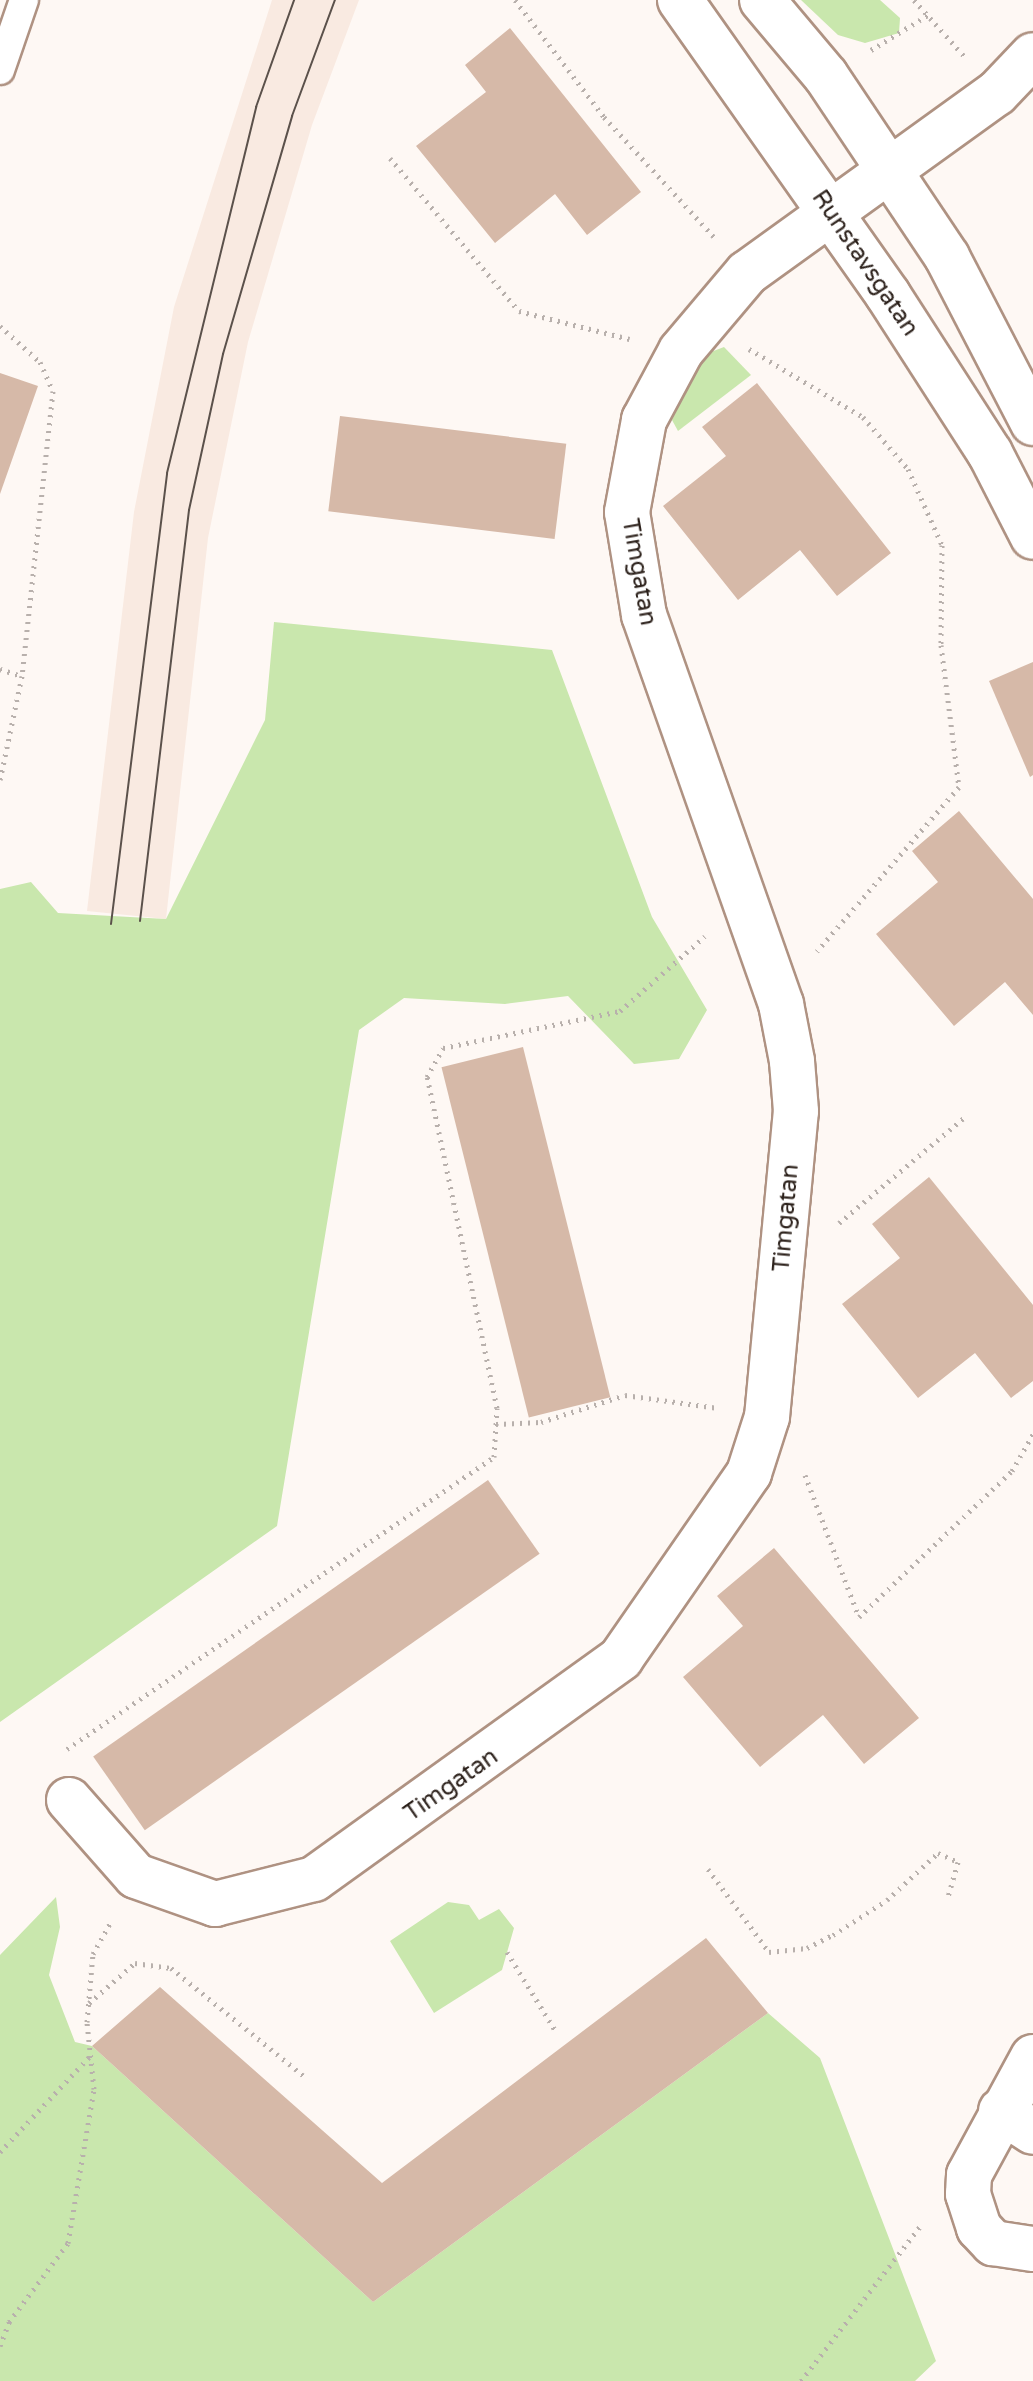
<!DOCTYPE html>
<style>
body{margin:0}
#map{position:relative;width:1033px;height:2381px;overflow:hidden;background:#fef8f4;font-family:"Varela Round",sans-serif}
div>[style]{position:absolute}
.built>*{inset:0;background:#f9eae1}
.green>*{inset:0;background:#c9e7ad}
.building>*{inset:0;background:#d6b9a8;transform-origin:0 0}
.path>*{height:5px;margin-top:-2.5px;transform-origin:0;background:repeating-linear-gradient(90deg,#b8b0ac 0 2px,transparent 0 8px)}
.roads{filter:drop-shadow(2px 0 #af9282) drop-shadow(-2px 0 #af9282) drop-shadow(0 2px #af9282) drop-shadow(0 -2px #af9282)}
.lane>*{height:28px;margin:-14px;padding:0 14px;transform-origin:14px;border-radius:14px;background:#fff}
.street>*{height:44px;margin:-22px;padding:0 22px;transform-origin:22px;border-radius:22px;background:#fff}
.secondary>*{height:44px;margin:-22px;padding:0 22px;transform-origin:22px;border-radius:22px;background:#fff}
.tram>*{height:2px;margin:-1px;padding:0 1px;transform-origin:1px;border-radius:1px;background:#5b514b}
span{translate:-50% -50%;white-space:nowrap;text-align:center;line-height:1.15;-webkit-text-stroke:8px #fff;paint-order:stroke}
.street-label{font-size:24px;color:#2c211b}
</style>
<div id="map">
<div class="built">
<div style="clip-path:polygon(272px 0,359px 0,312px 125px,248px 342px,208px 538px,166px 919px,87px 911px,134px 512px,174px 307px)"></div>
</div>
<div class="green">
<div style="clip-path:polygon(801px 0,880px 0,900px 18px,899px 33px,865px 43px,838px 35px)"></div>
<div style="clip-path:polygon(724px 347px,751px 375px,678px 431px,672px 420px,703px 355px)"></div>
<div style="clip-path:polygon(274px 622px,552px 650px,652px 917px,707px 1010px,679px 1059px,634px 1064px,568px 996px,505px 1004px,404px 998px,359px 1030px,277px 1526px,0 1722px,0 889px,31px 882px,58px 913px,166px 919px,265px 720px)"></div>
<div style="clip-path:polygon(56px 1897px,60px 1927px,49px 1975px,75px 2042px,92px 2046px,373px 2302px,768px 2013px,820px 2058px,936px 2361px,915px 2381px,0 2381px,0 1955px)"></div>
<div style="clip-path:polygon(448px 1902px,469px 1905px,479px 1920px,499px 1909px,514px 1928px,502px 1970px,434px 2013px,390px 1941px)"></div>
</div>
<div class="building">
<div style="clip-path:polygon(510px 28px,641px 192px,587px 235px,555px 194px,495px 243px,416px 146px,486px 92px,465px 65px)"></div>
<div style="clip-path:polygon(0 373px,38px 386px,0 494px)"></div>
<div style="clip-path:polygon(757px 383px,891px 553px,837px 596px,800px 550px,738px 600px,663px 506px,726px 456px,702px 427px)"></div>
<div style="left:340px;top:416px;width:228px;height:96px;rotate:7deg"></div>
<div style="clip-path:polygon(1033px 662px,1033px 775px,1030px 777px,989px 681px)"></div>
<div style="clip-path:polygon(959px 811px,1033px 899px,1033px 1015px,1005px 982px,954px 1026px,876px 934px,938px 882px,912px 851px)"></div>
<div style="left:523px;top:1047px;width:361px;height:84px;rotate:76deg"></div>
<div style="clip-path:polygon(929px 1177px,1033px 1305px,1033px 1381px,1011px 1398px,975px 1353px,918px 1398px,842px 1304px,900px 1258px,872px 1224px)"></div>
<div style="left:488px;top:1480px;width:90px;height:482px;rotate:55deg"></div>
<div style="clip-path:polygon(774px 1548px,919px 1718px,864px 1764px,823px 1715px,760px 1767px,683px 1677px,743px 1626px,717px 1596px)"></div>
<div style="clip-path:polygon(706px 1938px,768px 2013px,373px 2302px,92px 2046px,160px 1987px,382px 2183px)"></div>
</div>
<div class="path">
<div style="left:515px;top:0;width:147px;rotate:52.7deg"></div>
<div style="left:604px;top:117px;width:163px;rotate:47.5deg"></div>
<div style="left:914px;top:0;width:75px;rotate:48.2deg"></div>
<div style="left:871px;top:50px;width:67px;rotate:-31.6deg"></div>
<div style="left:390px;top:158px;width:200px;rotate:49.9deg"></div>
<div style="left:519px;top:311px;width:114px;rotate:14.2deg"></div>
<div style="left:0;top:326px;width:54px;rotate:42deg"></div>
<div style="left:40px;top:362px;width:32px;rotate:66deg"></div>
<div style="left:53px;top:391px;width:287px;rotate:96.2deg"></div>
<div style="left:22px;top:676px;width:106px;rotate:101.9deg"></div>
<div style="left:749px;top:349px;width:133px;rotate:30.8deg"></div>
<div style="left:863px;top:417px;width:69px;rotate:49.1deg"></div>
<div style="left:908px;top:469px;width:83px;rotate:65.9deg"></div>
<div style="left:942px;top:545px;width:100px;rotate:90.6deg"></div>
<div style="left:941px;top:645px;width:143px;rotate:82.8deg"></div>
<div style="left:959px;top:787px;width:217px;rotate:130.9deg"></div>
<div style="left:0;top:669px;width:23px;rotate:18deg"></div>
<div style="left:839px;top:1223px;width:166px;rotate:-40.1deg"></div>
<div style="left:496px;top:1424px;width:45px;rotate:-2.5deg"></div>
<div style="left:541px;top:1422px;width:88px;rotate:-17.8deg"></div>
<div style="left:625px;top:1395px;width:94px;rotate:8deg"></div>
<div style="left:805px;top:1475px;width:152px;rotate:69.2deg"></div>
<div style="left:859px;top:1617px;width:211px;rotate:-43.7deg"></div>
<div style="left:1012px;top:1471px;width:43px;rotate:-60.4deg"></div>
<div style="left:67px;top:1749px;width:517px;rotate:-34.37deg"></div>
<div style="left:494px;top:1457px;width:49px;rotate:-86.5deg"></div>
<div style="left:497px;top:1408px;width:338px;rotate:-101.9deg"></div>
<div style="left:427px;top:1077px;width:33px;rotate:-61deg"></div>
<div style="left:443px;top:1048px;width:181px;rotate:-11.8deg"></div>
<div style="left:620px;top:1011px;width:113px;rotate:-41.4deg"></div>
<div style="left:708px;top:1869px;width:103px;rotate:53.7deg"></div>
<div style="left:769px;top:1952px;width:38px;rotate:-6deg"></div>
<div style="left:807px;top:1948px;width:29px;rotate:-27deg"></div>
<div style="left:833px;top:1935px;width:64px;rotate:-32.9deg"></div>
<div style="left:887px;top:1900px;width:69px;rotate:-42.7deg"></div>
<div style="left:938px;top:1853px;width:22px;rotate:24deg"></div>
<div style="left:958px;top:1862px;width:37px;rotate:106deg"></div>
<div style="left:507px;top:1952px;width:92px;rotate:58.4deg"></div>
<div style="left:89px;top:2003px;width:61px;rotate:-41deg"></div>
<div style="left:135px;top:1963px;width:36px;rotate:8deg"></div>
<div style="left:171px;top:1968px;width:173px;rotate:39.1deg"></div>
<div style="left:0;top:2152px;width:132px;rotate:-46.8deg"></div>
<div style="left:0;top:2346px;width:26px;rotate:-69deg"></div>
<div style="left:9px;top:2322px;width:99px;rotate:-53.2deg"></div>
<div style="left:68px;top:2243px;width:156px;rotate:-80.4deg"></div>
<div style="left:94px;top:2089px;width:67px;rotate:-96deg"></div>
<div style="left:87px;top:2022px;width:68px;rotate:-85deg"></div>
<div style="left:93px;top:1954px;width:39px;rotate:-61deg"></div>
<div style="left:801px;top:2381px;width:198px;rotate:-52.4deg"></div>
</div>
<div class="roads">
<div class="lane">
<div style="left:0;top:70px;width:74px;rotate:-71.1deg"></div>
</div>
<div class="street">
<div style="left:69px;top:1800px;width:101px;rotate:48.6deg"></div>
<div style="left:136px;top:1876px;width:84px;rotate:19.5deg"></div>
<div style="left:215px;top:1904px;width:102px;rotate:-14.2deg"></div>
<div style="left:314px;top:1879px;width:378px;rotate:-35.7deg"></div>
<div style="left:621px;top:1658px;width:225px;rotate:-55.3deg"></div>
<div style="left:749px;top:1473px;width:59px;rotate:-72.2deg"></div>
<div style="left:767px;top:1417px;width:307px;rotate:-84.6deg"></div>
<div style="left:796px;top:1111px;width:50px;rotate:-94.6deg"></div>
<div style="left:792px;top:1061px;width:58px;rotate:-100.9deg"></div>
<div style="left:781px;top:1004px;width:412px;rotate:-109.4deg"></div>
<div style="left:644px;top:615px;width:104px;rotate:-99.4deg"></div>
<div style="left:627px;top:512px;width:94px;rotate:-79.5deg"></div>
<div style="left:644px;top:420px;width:78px;rotate:-61.8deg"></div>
<div style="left:681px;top:351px;width:102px;rotate:-49.8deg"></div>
<div style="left:747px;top:273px;width:308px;rotate:-35.8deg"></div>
<div style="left:997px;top:93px;width:52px;rotate:-46.5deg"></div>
<div style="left:1033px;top:2057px;width:134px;rotate:118.5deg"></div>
<div style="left:969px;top:2175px;width:19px;rotate:93deg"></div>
<div style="left:968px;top:2194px;width:36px;rotate:72deg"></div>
<div style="left:979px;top:2228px;width:21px;rotate:47deg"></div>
<div style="left:993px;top:2243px;width:40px;rotate:8.5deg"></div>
<div style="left:1001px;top:2111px;width:38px;rotate:33deg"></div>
</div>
<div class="secondary">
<div style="left:680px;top:0;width:361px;rotate:54.8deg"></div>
<div style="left:888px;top:295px;width:188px;rotate:57.2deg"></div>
<div style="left:990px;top:453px;width:94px;rotate:62.9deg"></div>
<div style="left:762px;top:0;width:99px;rotate:49.9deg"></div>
<div style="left:826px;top:76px;width:218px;rotate:56.2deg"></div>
<div style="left:947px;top:257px;width:187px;rotate:62.6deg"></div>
</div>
</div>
<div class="tram">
<div style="left:140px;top:921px;width:414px;rotate:-83.2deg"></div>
<div style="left:189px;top:510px;width:160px;rotate:-77.7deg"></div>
<div style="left:223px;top:354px;width:248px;rotate:-73.8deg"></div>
<div style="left:292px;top:116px;width:124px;rotate:-69.7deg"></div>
<div style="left:111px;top:924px;width:454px;rotate:-82.9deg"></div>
<div style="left:167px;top:473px;width:377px;rotate:-76.3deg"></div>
<div style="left:256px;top:107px;width:114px;rotate:-70.4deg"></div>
</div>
<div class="street-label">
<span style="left:865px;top:263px;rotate:56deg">Runstavsgatan</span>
<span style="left:639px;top:572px;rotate:80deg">Timgatan</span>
<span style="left:786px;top:1218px;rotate:-85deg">Timgatan</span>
<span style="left:451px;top:1785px;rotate:-35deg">Timgatan</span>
</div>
</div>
